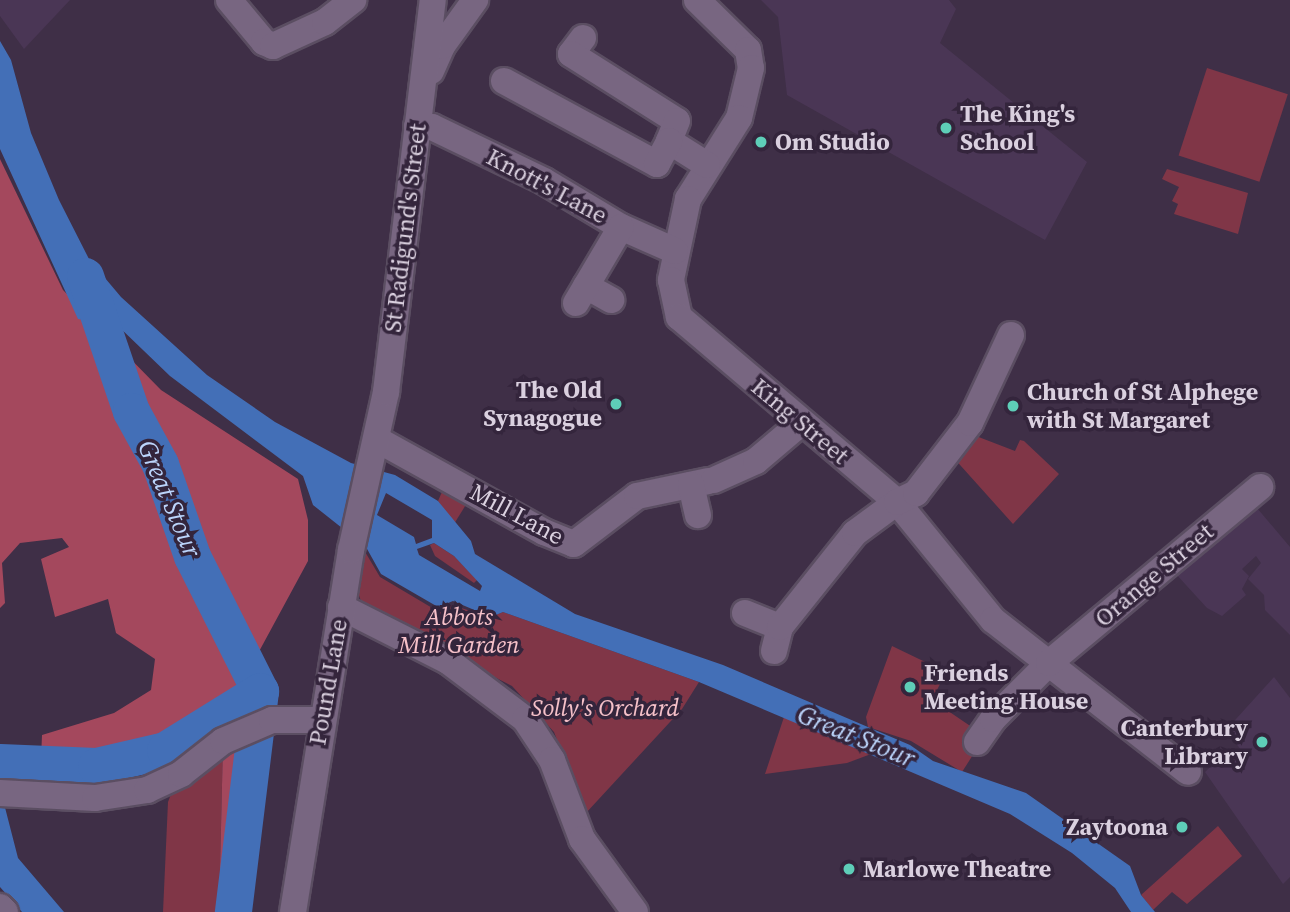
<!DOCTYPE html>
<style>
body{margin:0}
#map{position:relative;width:1290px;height:912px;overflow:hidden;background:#3f2f47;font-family:"Source Serif 4",serif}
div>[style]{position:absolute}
.built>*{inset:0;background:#4a3655}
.green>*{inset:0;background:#803647;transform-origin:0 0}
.forest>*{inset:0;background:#a4485d}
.water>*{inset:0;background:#436fb7}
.river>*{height:37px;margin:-18.5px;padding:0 18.5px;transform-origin:18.5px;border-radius:18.5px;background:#436fb7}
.roads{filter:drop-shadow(2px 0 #5b4e62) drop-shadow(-2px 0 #5b4e62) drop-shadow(0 2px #5b4e62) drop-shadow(0 -2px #5b4e62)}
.minor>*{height:26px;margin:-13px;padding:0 13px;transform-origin:13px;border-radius:13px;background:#786681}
.dots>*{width:19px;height:19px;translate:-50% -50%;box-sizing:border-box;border:4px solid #34253c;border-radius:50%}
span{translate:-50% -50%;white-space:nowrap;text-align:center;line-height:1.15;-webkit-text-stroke:7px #34253c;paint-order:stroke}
.poi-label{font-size:24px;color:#dad0df;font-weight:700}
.left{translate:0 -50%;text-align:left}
.right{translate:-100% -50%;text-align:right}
.street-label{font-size:24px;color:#dad0df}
.park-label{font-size:24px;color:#f6c1c9;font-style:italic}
.water-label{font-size:26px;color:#bbd4fb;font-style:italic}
</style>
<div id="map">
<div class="built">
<div style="clip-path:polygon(0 0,70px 0,24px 49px,0 16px)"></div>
<div style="clip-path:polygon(761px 0,949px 0,956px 9px,940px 43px,1087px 162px,1045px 240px,787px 95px,778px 17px)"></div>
<div style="clip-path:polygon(1257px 508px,1290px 547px,1290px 635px,1265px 610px,1264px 595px,1248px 579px,1261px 563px,1256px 556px,1242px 569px,1249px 576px,1242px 589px,1246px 595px,1222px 616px,1207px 608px,1175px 573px)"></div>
<div style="clip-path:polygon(1274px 677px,1290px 698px,1290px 877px,1283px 884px,1205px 772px,1221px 756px,1231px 764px,1244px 754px,1226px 730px)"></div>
</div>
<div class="green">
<div style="left:1207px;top:68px;width:85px;height:92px;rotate:18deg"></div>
<div style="clip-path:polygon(1167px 169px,1248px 193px,1238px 234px,1174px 214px,1178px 204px,1172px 201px,1179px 187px,1162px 179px)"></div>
<div style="clip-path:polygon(976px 436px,1015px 451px,1020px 440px,1024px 441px,1059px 474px,1013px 524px,952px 456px)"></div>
<div style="clip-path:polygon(445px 485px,467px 503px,454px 524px,438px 501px)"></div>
<div style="clip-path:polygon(434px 543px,454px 556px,477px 580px,474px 583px,435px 556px,430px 545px)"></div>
<div style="clip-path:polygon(364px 550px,380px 577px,439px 612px,451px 605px,491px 617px,503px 612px,699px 682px,682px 709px,586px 813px,554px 732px,512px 686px,364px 610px,353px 578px)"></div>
<div style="clip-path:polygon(892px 646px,946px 672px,932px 700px,985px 736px,962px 772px,911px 741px,868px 727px,866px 717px)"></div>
<div style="clip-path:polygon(784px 717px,806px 725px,871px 754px,847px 763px,765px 774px)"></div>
<div style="clip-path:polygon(223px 743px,219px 912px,163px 912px,168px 802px,175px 784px)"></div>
<div style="clip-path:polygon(1218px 826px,1242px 856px,1187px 904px,1172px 892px,1153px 910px,1141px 895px)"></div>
</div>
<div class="forest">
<div style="clip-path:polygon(0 159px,63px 290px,161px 390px,298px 479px,308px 520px,308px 561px,235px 696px,185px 732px,146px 749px,96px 760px,41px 759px,42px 735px,114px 713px,151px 690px,155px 659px,116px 633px,108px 599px,55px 617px,41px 559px,69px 547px,62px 538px,20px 543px,2px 563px,5px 603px,0 608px)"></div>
<div style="clip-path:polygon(263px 723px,250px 912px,219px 912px,223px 743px)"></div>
</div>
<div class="water">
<div style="clip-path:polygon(evenodd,0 41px,11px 60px,31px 133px,59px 200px,89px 259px,121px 297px,207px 375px,275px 422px,351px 463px,395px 475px,438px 501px,471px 541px,475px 554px,575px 614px,723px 665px,910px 745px,933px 761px,1026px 793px,1130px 866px,1141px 895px,1155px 912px,1131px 912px,1115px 888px,1072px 853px,1010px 814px,699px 682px,503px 612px,491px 617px,453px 601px,438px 607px,381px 574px,366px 547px,313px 505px,303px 476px,170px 376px,117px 325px,78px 319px,0 149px,0 41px,386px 493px,432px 520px,432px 538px,416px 544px,414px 537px,377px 515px,386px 493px,0 41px,434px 543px,454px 556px,482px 586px,480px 591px,419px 555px,417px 549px,434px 543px)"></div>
<div style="clip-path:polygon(0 788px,18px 858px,64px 912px,22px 912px,0 887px)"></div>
</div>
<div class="river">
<div style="left:85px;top:276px;width:143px;rotate:71.2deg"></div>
<div style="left:131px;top:411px;width:60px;rotate:61.3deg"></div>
<div style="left:160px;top:464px;width:97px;rotate:70.8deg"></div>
<div style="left:192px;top:556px;width:151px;rotate:63.3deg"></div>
<div style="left:260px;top:691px;width:223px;rotate:97deg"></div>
<div style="left:0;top:762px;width:96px;rotate:2.4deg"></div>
<div style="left:96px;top:766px;width:71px;rotate:-13.1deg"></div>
<div style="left:165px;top:750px;width:112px;rotate:-31.8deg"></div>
</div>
<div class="roads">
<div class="minor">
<div style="left:229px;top:0;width:55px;rotate:50.2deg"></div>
<div style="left:264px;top:42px;width:10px;rotate:24deg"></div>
<div style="left:273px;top:46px;width:57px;rotate:-24.8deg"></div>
<div style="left:325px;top:22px;width:36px;rotate:-38deg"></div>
<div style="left:697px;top:0;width:71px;rotate:44.4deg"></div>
<div style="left:748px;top:50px;width:18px;rotate:81deg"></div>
<div style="left:751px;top:68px;width:51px;rotate:103.5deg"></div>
<div style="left:739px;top:118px;width:96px;rotate:122.2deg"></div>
<div style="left:688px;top:199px;width:83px;rotate:101.9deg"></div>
<div style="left:671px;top:280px;width:38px;rotate:78deg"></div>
<div style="left:679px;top:317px;width:286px;rotate:40.3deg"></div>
<div style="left:897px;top:502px;width:152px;rotate:50.9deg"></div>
<div style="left:993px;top:620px;width:247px;rotate:37.9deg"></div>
<div style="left:583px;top:38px;width:20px;rotate:127deg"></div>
<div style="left:571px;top:54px;width:125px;rotate:32.3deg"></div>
<div style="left:677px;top:121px;width:22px;rotate:112deg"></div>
<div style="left:669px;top:141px;width:45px;rotate:32.3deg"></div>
<div style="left:431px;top:71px;width:27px;rotate:-66deg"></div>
<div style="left:442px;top:46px;width:57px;rotate:-54.3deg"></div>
<div style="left:504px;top:81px;width:174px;rotate:28.5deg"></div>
<div style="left:657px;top:164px;width:26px;rotate:-62deg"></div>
<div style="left:417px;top:126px;width:15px;rotate:4deg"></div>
<div style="left:432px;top:127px;width:124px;rotate:25.7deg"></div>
<div style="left:544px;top:181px;width:90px;rotate:30.9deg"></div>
<div style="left:621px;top:227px;width:59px;rotate:24deg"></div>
<div style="left:586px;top:286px;width:29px;rotate:29deg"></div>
<div style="left:576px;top:303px;width:88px;rotate:-59.4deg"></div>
<div style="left:378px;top:440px;width:190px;rotate:29deg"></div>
<div style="left:544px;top:532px;width:32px;rotate:22deg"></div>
<div style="left:574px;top:544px;width:79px;rotate:-37.3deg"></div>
<div style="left:637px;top:496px;width:73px;rotate:-11.9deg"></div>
<div style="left:714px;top:480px;width:46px;rotate:-24.3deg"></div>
<div style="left:756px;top:461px;width:59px;rotate:-40.2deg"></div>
<div style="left:691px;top:485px;width:31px;rotate:77deg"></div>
<div style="left:341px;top:607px;width:120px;rotate:26.8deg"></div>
<div style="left:448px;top:661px;width:96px;rotate:37deg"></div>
<div style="left:525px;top:719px;width:49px;rotate:56.6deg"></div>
<div style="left:552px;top:760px;width:85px;rotate:69.2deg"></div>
<div style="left:582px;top:839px;width:90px;rotate:54deg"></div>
<div style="left:745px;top:613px;width:38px;rotate:22deg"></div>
<div style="left:774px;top:651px;width:25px;rotate:-76deg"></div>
<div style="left:780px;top:627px;width:120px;rotate:-51.4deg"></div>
<div style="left:855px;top:533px;width:52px;rotate:-36.4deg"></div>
<div style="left:897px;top:502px;width:21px;rotate:-25deg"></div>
<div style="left:916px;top:493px;width:88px;rotate:-52.4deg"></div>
<div style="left:970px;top:423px;width:97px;rotate:-65deg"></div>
<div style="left:977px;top:742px;width:28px;rotate:-55deg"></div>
<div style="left:993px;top:719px;width:79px;rotate:-45deg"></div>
<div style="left:1049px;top:663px;width:275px;rotate:-39.8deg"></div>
<div style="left:0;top:793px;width:95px;rotate:3deg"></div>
<div style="left:95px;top:798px;width:53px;rotate:-8.7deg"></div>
<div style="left:147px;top:790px;width:38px;rotate:-25deg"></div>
<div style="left:181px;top:774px;width:53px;rotate:-38.2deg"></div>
<div style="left:223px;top:741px;width:53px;rotate:-23.2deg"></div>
<div style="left:272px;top:720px;width:49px"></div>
<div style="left:0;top:907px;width:7px;rotate:45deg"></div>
<div style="left:293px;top:912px;width:367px;rotate:-80.9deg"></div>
<div style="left:351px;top:550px;width:162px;rotate:-77.5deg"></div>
<div style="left:386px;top:392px;width:395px;rotate:-83.2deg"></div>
</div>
</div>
<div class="dots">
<div style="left:946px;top:128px;background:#5eceb8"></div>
<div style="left:761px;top:142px;background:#5eceb8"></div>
<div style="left:616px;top:404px;background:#5eceb8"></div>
<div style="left:1013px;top:406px;background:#5eceb8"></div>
<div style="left:910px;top:687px;background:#5eceb8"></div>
<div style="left:1262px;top:742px;background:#5eceb8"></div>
<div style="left:1182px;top:827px;background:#5eceb8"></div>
<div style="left:849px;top:869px;background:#5eceb8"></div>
</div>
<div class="poi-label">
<span class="left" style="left:960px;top:128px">The King's<br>School</span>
<span class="left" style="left:775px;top:142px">Om Studio</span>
<span class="right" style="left:602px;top:404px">The Old<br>Synagogue</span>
<span class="left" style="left:1027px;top:406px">Church of St Alphege<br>with St Margaret</span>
<span class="left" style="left:924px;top:687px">Friends<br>Meeting House</span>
<span class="right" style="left:1248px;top:742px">Canterbury<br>Library</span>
<span class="right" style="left:1168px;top:827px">Zaytoona</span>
<span class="left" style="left:863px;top:869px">Marlowe Theatre</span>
</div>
<div class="street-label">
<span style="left:547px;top:186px;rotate:28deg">Knott's Lane</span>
<span style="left:405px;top:228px;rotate:-83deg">St Radigund's Street</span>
<span style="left:800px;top:421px;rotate:40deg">King Street</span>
<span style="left:517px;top:514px;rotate:28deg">Mill Lane</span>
<span style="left:1154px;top:575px;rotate:-40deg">Orange Street</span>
<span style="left:328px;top:682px;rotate:-80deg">Pound Lane</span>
</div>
<div class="park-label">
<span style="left:459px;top:631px">Abbots<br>Mill Garden</span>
<span style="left:605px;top:708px">Solly's Orchard</span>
</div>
<div class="water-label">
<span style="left:169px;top:499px;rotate:67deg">Great Stour</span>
<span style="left:856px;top:737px;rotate:22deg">Great Stour</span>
</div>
</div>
